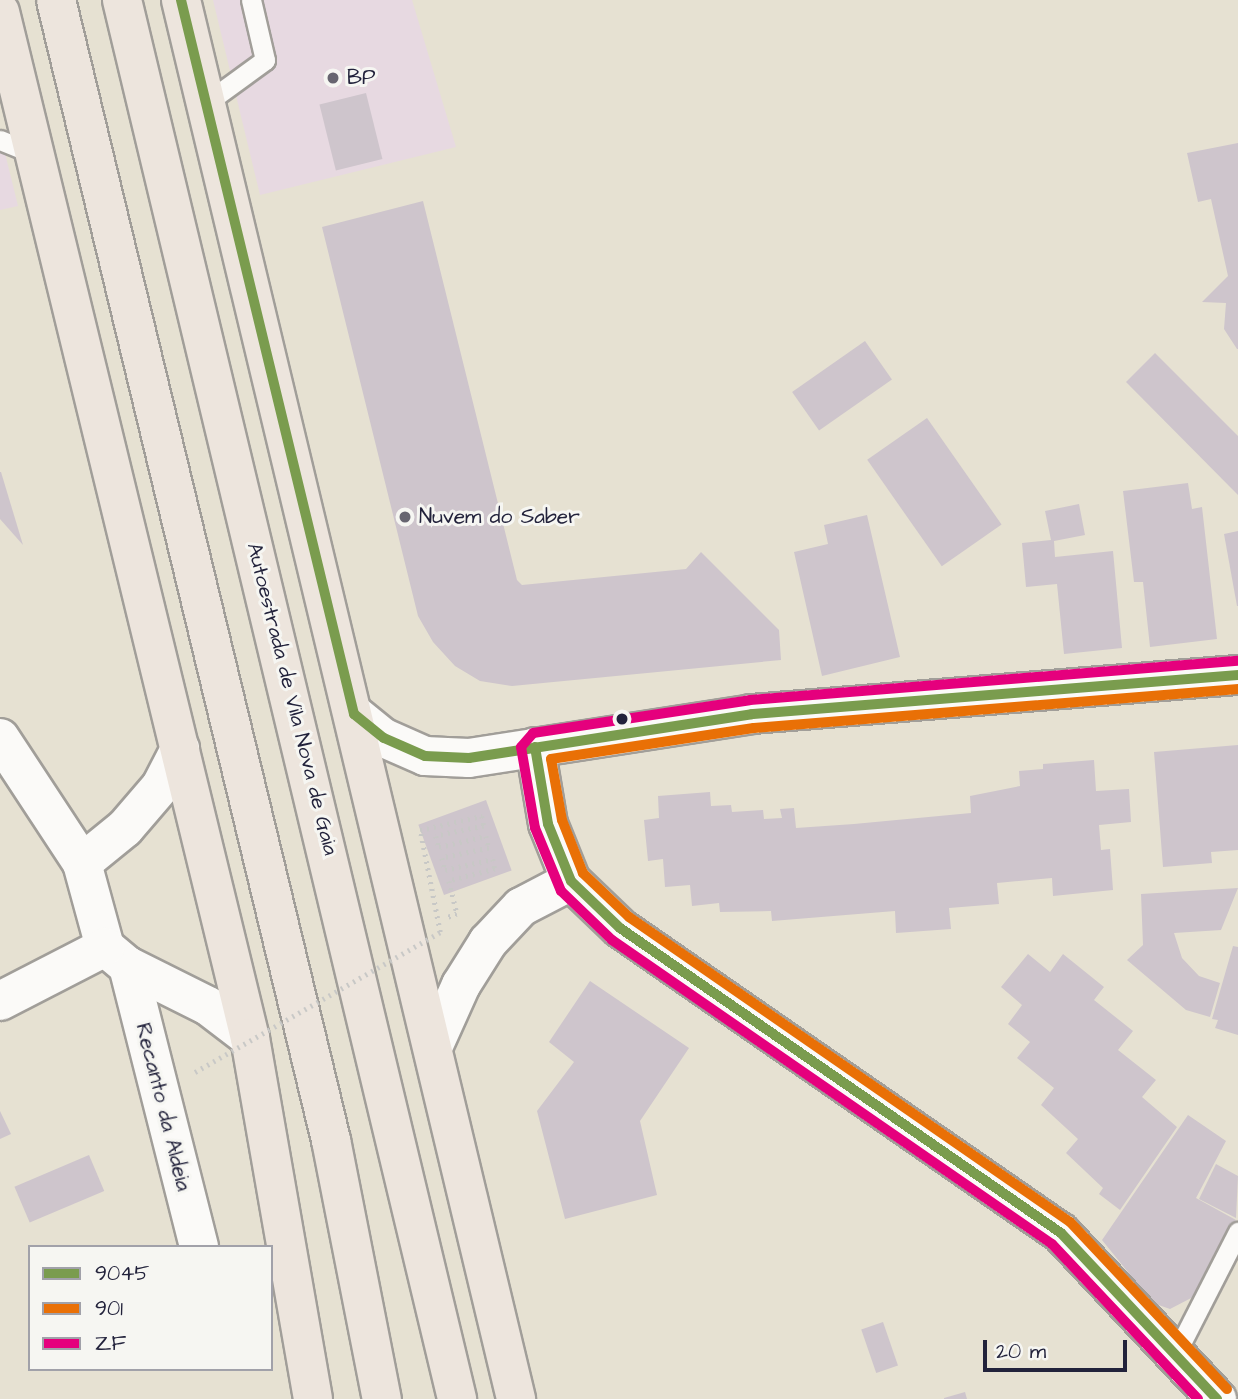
<!DOCTYPE html>
<style>
body{margin:0}
#map{position:relative;width:1238px;height:1399px;overflow:hidden;background:#e6e1d2;font-family:"Architects Daughter",sans-serif}
div>[style]{position:absolute}
.built>*{inset:0;background:#e7d9e1}
.building>*{inset:0;background:#cec5cc;transform-origin:0 0}
.roads{filter:drop-shadow(2px 0 #a19e99) drop-shadow(-2px 0 #a19e99) drop-shadow(0 2px #a19e99) drop-shadow(0 -2px #a19e99)}
.service>*{height:19px;margin:-9.5px;padding:0 9.5px;transform-origin:9.5px;border-radius:9.5px;background:#fbfaf8}
.minor>*{height:38px;margin:-19px;padding:0 19px;transform-origin:19px;border-radius:19px;background:#fbfaf8}
.motorway>*{height:38px;margin:-19px;padding:0 19px;transform-origin:19px;border-radius:19px;background:#ede5dd}
.path-bridge>*{height:4.5px;margin-top:-2.25px;transform-origin:0;background:repeating-linear-gradient(90deg,#c8c8c6 0 2px,transparent 0 7px)}
.bus-1>*{height:10px;margin:-5px;padding:0 5px;transform-origin:5px;border-radius:5px;background:#7a9c4e}
.bus-2>*{height:10px;margin:-5px;padding:0 5px;transform-origin:5px;border-radius:5px;background:#e97006}
.bus-3>*{height:10px;margin:-5px;padding:0 5px;transform-origin:5px;border-radius:5px;background:#e5007d}
.dots>*{width:19px;height:19px;translate:-50% -50%;box-sizing:border-box;border:4px solid #f6f6f2;border-radius:50%}
span{translate:-50% -50%;white-space:nowrap;text-align:center;line-height:1.15;-webkit-text-stroke:6px #f6f6f2;paint-order:stroke}
.poi-label{font-size:21px;color:#22223b}
.left{translate:0 -50%;text-align:left}
.street-label{font-size:21px;color:#22223b}
.legend{position:absolute;left:28px;top:1245px;width:245px;height:126px;box-sizing:border-box;background:#f6f6f2;border:2px solid #a1a1a9;margin:0;padding:9px 12px;list-style:none;font-size:21px;color:#22223b}
.legend li{display:flex;align-items:center;gap:14px;height:35px}
.legend b{width:35px;border:2px solid #a1a1a9}
.scale{position:absolute;left:983px;top:1340px;width:144px;height:32px;box-sizing:border-box;border:4px solid #22223b;border-top:0;padding-left:9px;font-size:21px;line-height:24px;white-space:nowrap;color:#22223b;-webkit-text-stroke:5px #f6f6f2;paint-order:stroke}
</style>
<div id="map">
<div class="built">
<div style="clip-path:polygon(213px 0,412px 0,456px 147px,260px 195px)"></div>
<div style="clip-path:polygon(0 133px,18px 206px,0 210px)"></div>
</div>
<div class="building">
<div style="left:366px;top:93px;width:68px;height:48px;rotate:76deg"></div>
<div style="clip-path:polygon(1238px 143px,1238px 349px,1237px 349px,1224px 329px,1226px 303px,1202px 302px,1228px 276px,1211px 199px,1198px 202px,1187px 153px)"></div>
<div style="clip-path:polygon(423px 201px,517px 580px,522px 585px,686px 569px,701px 552px,779px 630px,781px 660px,512px 686px,480px 681px,455px 666px,433px 642px,418px 616px,322px 227px)"></div>
<div style="left:865px;top:341px;width:47px;height:89px;rotate:55deg"></div>
<div style="clip-path:polygon(1155px 353px,1238px 436px,1238px 495px,1126px 382px)"></div>
<div style="left:927px;top:418px;width:130px;height:73px;rotate:55deg"></div>
<div style="clip-path:polygon(0 472px,1px 472px,23px 545px,0 519px)"></div>
<div style="clip-path:polygon(1188px 483px,1192px 509px,1202px 507px,1217px 639px,1150px 647px,1143px 582px,1134px 582px,1123px 491px)"></div>
<div style="clip-path:polygon(1079px 504px,1085px 535px,1054px 541px,1055px 557px,1113px 551px,1122px 648px,1064px 654px,1057px 584px,1026px 587px,1022px 543px,1051px 540px,1045px 511px)"></div>
<div style="clip-path:polygon(867px 515px,900px 657px,822px 676px,794px 552px,828px 544px,824px 525px)"></div>
<div style="clip-path:polygon(1238px 531px,1238px 606px,1237px 606px,1224px 534px)"></div>
<div style="clip-path:polygon(1238px 745px,1238px 850px,1211px 852px,1212px 863px,1163px 867px,1154px 752px)"></div>
<div style="clip-path:polygon(1094px 760px,1096px 791px,1129px 789px,1131px 822px,1099px 825px,1101px 850px,1110px 849px,1113px 890px,1053px 896px,1052px 878px,997px 883px,999px 904px,949px 908px,951px 929px,896px 933px,895px 911px,772px 921px,771px 911px,720px 912px,719px 903px,692px 906px,690px 885px,665px 887px,663px 859px,648px 861px,644px 820px,659px 818px,658px 796px,710px 792px,711px 806px,731px 805px,732px 812px,763px 810px,764px 819px,782px 818px,780px 809px,794px 808px,796px 828px,854px 824px,971px 813px,970px 796px,1020px 786px,1019px 771px,1043px 769px,1043px 764px)"></div>
<div style="left:486px;top:800px;width:75px;height:72px;rotate:70deg"></div>
<div style="clip-path:polygon(1238px 888px,1221px 930px,1174px 933px,1182px 958px,1199px 976px,1220px 983px,1210px 1017px,1186px 1010px,1127px 960px,1143px 945px,1141px 894px)"></div>
<div style="clip-path:polygon(1233px 946px,1238px 947px,1238px 1035px,1215px 1028px,1218px 1020px,1212px 1019px)"></div>
<div style="clip-path:polygon(1028px 954px,1050px 972px,1063px 954px,1104px 987px,1094px 1000px,1133px 1031px,1118px 1050px,1156px 1080px,1142px 1097px,1177px 1127px,1120px 1210px,1099px 1194px,1103px 1188px,1066px 1153px,1078px 1139px,1041px 1105px,1054px 1088px,1017px 1058px,1030px 1042px,1008px 1024px,1022px 1005px,1001px 987px)"></div>
<div style="clip-path:polygon(590px 981px,689px 1048px,640px 1121px,657px 1195px,565px 1219px,537px 1111px,574px 1062px,549px 1042px)"></div>
<div style="clip-path:polygon(0 1111px,11px 1134px,0 1139px)"></div>
<div style="clip-path:polygon(1188px 1115px,1226px 1141px,1196px 1198px,1236px 1220px,1195px 1296px,1170px 1309px,1153px 1303px,1102px 1240px)"></div>
<div style="left:89px;top:1155px;width:39px;height:81px;rotate:67deg"></div>
<div style="clip-path:polygon(1216px 1164px,1238px 1176px,1236px 1218px,1199px 1199px)"></div>
<div style="left:883px;top:1322px;width:46px;height:23px;rotate:71deg"></div>
<div style="clip-path:polygon(965px 1392px,967px 1399px,944px 1399px,944px 1398px)"></div>
</div>
<div class="roads">
<div class="service">
<div style="left:206px;top:103px;width:73px;rotate:-36.1deg"></div>
<div style="left:265px;top:60px;width:62px;rotate:-103.1deg"></div>
<div style="left:0;top:140px;width:37px;rotate:22deg"></div>
<div style="left:1177px;top:1351px;width:134px;rotate:-62.9deg"></div>
</div>
<div class="minor">
<div style="left:354px;top:714px;width:38px;rotate:39deg"></div>
<div style="left:384px;top:738px;width:45px;rotate:23.7deg"></div>
<div style="left:425px;top:756px;width:44px;rotate:2.6deg"></div>
<div style="left:469px;top:758px;width:286px;rotate:-8.8deg"></div>
<div style="left:752px;top:714px;width:488px;rotate:-4.6deg"></div>
<div style="left:0;top:738px;width:149px;rotate:56.7deg"></div>
<div style="left:82px;top:863px;width:87px;rotate:74.7deg"></div>
<div style="left:105px;top:947px;width:30px;rotate:40deg"></div>
<div style="left:128px;top:966px;width:89px;rotate:26.6deg"></div>
<div style="left:208px;top:1006px;width:53px;rotate:37.3deg"></div>
<div style="left:535px;top:747px;width:78px;rotate:80.4deg"></div>
<div style="left:548px;top:824px;width:61px;rotate:68deg"></div>
<div style="left:571px;top:881px;width:68px;rotate:43.8deg"></div>
<div style="left:620px;top:928px;width:536px;rotate:34.67deg"></div>
<div style="left:1061px;top:1233px;width:228px;rotate:46.8deg"></div>
<div style="left:82px;top:863px;width:55px;rotate:-39.1deg"></div>
<div style="left:125px;top:828px;width:55px;rotate:-49.4deg"></div>
<div style="left:161px;top:786px;width:42px;rotate:-62.8deg"></div>
<div style="left:128px;top:966px;width:290px;rotate:75.8deg"></div>
<div style="left:0;top:1001px;width:118px;rotate:-27.2deg"></div>
<div style="left:434px;top:1045px;width:66px;rotate:-65.8deg"></div>
<div style="left:461px;top:985px;width:51px;rotate:-57.9deg"></div>
<div style="left:488px;top:942px;width:48px;rotate:-46.7deg"></div>
<div style="left:521px;top:907px;width:56px;rotate:-27.5deg"></div>
</div>
<div class="motorway">
<div style="left:56px;top:0;width:1173px;rotate:76.44deg"></div>
<div style="left:331px;top:1140px;width:264px;rotate:78.9deg"></div>
<div style="left:122px;top:0;width:1439px;rotate:76.53deg"></div>
<div style="left:181px;top:0;width:1439px;rotate:76.53deg"></div>
<div style="left:0;top:12px;width:1056px;rotate:76.31deg"></div>
<div style="left:250px;top:1038px;width:366px;rotate:80.1deg"></div>
</div>
</div>
<div class="path-bridge">
<div style="left:195px;top:1072px;width:282px;rotate:-29.7deg"></div>
<div style="left:440px;top:932px;width:104px;rotate:-101.1deg"></div>
<div style="left:420px;top:830px;width:64px;rotate:-12.7deg"></div>
<div style="left:482px;top:816px;width:10px;rotate:79deg"></div>
<div style="left:484px;top:826px;width:49px;rotate:168.2deg"></div>
<div style="left:436px;top:836px;width:11px;rotate:75deg"></div>
<div style="left:439px;top:847px;width:48px;rotate:-13.2deg"></div>
<div style="left:486px;top:836px;width:12px;rotate:76deg"></div>
<div style="left:489px;top:848px;width:48px;rotate:168deg"></div>
<div style="left:442px;top:858px;width:12px;rotate:76deg"></div>
<div style="left:445px;top:870px;width:49px;rotate:-12.9deg"></div>
<div style="left:493px;top:859px;width:10px;rotate:79deg"></div>
<div style="left:495px;top:869px;width:48px;rotate:165.4deg"></div>
<div style="left:449px;top:881px;width:34px;rotate:76deg"></div>
<div style="left:457px;top:914px;width:12px;rotate:160deg"></div>
</div>
<div class="bus-1">
<div style="left:181px;top:0;width:735px;rotate:76.38deg"></div>
<div style="left:354px;top:714px;width:38px;rotate:39deg"></div>
<div style="left:384px;top:738px;width:45px;rotate:23.7deg"></div>
<div style="left:425px;top:756px;width:44px;rotate:2.6deg"></div>
<div style="left:469px;top:758px;width:286px;rotate:-8.8deg"></div>
<div style="left:752px;top:714px;width:488px;rotate:-4.6deg"></div>
<div style="left:535px;top:747px;width:78px;rotate:80.4deg"></div>
<div style="left:548px;top:824px;width:61px;rotate:68deg"></div>
<div style="left:571px;top:881px;width:68px;rotate:43.8deg"></div>
<div style="left:620px;top:928px;width:536px;rotate:34.67deg"></div>
<div style="left:1061px;top:1233px;width:228px;rotate:46.8deg"></div>
</div>
<div class="bus-2">
<div style="left:1227px;top:1389px;width:229px;rotate:-133.2deg"></div>
<div style="left:1070px;top:1222px;width:536px;rotate:-145.33deg"></div>
<div style="left:629px;top:917px;width:64px;rotate:-136.3deg"></div>
<div style="left:583px;top:873px;width:57px;rotate:-111.6deg"></div>
<div style="left:562px;top:820px;width:62px;rotate:-100.2deg"></div>
<div style="left:551px;top:759px;width:205px;rotate:-8.7deg"></div>
<div style="left:754px;top:728px;width:486px;rotate:-4.6deg"></div>
</div>
<div class="bus-3">
<div style="left:1198px;top:1399px;width:213px;rotate:-133.3deg"></div>
<div style="left:1052px;top:1244px;width:535px;rotate:-145.36deg"></div>
<div style="left:612px;top:940px;width:71px;rotate:-136.1deg"></div>
<div style="left:561px;top:891px;width:68px;rotate:-112.4deg"></div>
<div style="left:535px;top:828px;width:82px;rotate:-99.8deg"></div>
<div style="left:521px;top:747px;width:18px;rotate:-49deg"></div>
<div style="left:533px;top:733px;width:219px;rotate:-8.6deg"></div>
<div style="left:750px;top:700px;width:489px;rotate:-4.6deg"></div>
</div>
<div class="dots">
<div style="left:333px;top:78px;background:#676570"></div>
<div style="left:405px;top:517px;background:#676570"></div>
<div style="left:622px;top:719px;background:#22223b"></div>
</div>
<div class="poi-label">
<span class="left" style="left:347px;top:78px">BP</span>
<span class="left" style="left:419px;top:517px">Nuvem do Saber</span>
</div>
<div class="street-label">
<span style="left:292px;top:699px;rotate:76deg">Autoestrada de Vila Nova de Gaia</span>
<span style="left:163px;top:1107px;rotate:76deg">Recanto da Aldeia</span>
</div>
<ul class="legend">
<li><b style="height:9px;background:#7a9c4e"></b>9045</li>
<li><b style="height:9px;background:#e97006"></b>901</li>
<li><b style="height:9px;background:#e5007d"></b>ZF</li>
</ul>
<div class="scale">20 m</div>
</div>
